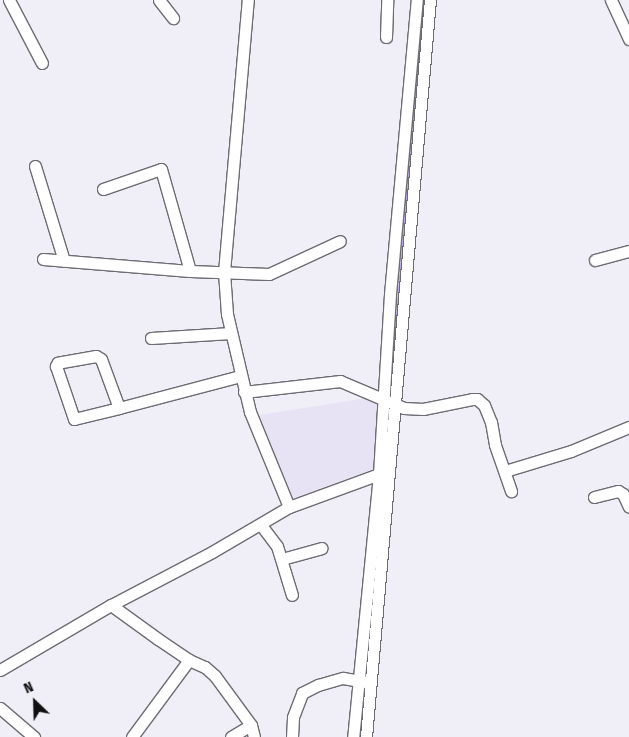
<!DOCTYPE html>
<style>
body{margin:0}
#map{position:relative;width:629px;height:737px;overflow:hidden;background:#f0eef7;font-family:"Fira Sans Condensed",sans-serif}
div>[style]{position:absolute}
.built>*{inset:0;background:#e8e3f4}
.stream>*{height:3px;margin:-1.5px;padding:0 1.5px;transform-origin:1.5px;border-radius:1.5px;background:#b8a3e6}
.roads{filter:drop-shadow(1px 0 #6d6b73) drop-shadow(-1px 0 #6d6b73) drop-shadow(0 1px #6d6b73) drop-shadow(0 -1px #6d6b73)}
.minor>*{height:11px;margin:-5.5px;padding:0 5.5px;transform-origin:5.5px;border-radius:5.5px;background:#fff}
span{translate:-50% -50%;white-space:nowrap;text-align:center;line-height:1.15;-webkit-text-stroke:4.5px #f0eef7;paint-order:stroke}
.north{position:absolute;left:10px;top:677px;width:50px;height:50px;-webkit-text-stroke:4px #f0eef7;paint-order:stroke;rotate:336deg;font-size:14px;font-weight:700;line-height:20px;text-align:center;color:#100f12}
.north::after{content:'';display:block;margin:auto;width:18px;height:22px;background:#100f12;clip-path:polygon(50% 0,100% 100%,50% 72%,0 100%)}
</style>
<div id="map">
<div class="built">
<div style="clip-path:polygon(367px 398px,380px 404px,376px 468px,288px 500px,254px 416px)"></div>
</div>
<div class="stream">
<div style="left:390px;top:398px;width:399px;rotate:-85.3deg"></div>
</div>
<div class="roads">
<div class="minor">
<div style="left:9px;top:0;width:71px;rotate:62.4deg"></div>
<div style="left:159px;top:0;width:23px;rotate:52deg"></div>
<div style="left:611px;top:0;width:43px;rotate:65.2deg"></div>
<div style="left:386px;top:37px;width:37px;rotate:-88deg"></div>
<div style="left:35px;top:166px;width:99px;rotate:73deg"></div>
<div style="left:103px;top:189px;width:61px;rotate:-19deg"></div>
<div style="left:161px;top:169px;width:106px;rotate:74.1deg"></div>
<div style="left:43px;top:259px;width:147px;rotate:4.7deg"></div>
<div style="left:190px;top:271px;width:79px;rotate:2.2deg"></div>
<div style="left:269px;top:274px;width:78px;rotate:-24.9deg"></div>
<div style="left:595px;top:260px;width:35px;rotate:-15deg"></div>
<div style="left:151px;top:338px;width:80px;rotate:-3.6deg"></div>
<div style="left:244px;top:392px;width:97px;rotate:-6.5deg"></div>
<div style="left:340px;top:381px;width:69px;rotate:22.9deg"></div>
<div style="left:404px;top:408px;width:19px;rotate:3deg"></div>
<div style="left:423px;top:409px;width:50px;rotate:-11.5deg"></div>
<div style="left:472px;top:399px;width:5px"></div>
<div style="left:477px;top:399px;width:9px;rotate:41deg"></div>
<div style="left:484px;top:405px;width:18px;rotate:68deg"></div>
<div style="left:491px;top:422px;width:23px;rotate:80deg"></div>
<div style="left:495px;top:445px;width:49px;rotate:70.8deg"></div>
<div style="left:119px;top:408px;width:52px;rotate:-110.2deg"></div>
<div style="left:101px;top:359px;width:6px;rotate:-149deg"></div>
<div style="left:96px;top:356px;width:39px;rotate:170deg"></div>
<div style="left:58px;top:363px;width:4px;rotate:124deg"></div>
<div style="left:56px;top:366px;width:56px;rotate:71.2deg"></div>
<div style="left:74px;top:419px;width:46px;rotate:-13.7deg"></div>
<div style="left:119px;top:408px;width:125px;rotate:-14.8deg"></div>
<div style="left:505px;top:471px;width:69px;rotate:-16.9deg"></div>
<div style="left:571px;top:451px;width:63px;rotate:-22.5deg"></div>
<div style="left:379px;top:474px;width:180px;rotate:-86.5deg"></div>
<div style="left:390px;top:294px;width:295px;rotate:-84.8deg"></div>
<div style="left:594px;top:497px;width:25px;rotate:-14deg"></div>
<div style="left:618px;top:491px;width:6px;rotate:31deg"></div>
<div style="left:623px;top:494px;width:14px;rotate:65deg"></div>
<div style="left:289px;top:507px;width:96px;rotate:-20.1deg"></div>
<div style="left:379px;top:474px;width:264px;rotate:95.6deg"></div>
<div style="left:261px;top:525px;width:26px;rotate:53deg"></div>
<div style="left:277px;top:546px;width:51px;rotate:73deg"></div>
<div style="left:282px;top:559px;width:41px;rotate:-15.4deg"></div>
<div style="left:111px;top:605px;width:58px;rotate:35.9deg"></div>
<div style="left:158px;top:639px;width:37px;rotate:34deg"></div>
<div style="left:189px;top:660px;width:17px;rotate:24deg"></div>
<div style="left:205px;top:667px;width:13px;rotate:42deg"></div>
<div style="left:215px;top:676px;width:61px;rotate:53.7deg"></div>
<div style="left:251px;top:725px;width:12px;rotate:76deg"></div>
<div style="left:0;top:670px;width:129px;rotate:-30.4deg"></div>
<div style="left:111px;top:605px;width:114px;rotate:-27.7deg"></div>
<div style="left:212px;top:552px;width:89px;rotate:-30.3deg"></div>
<div style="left:289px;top:507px;width:103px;rotate:-112.3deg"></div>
<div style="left:250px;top:412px;width:101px;rotate:-103.2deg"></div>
<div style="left:227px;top:314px;width:42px;rotate:-94.1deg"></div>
<div style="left:224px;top:272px;width:273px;rotate:-85deg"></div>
<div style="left:0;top:708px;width:45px;rotate:40.5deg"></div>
<div style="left:132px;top:737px;width:96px;rotate:-53.5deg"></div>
<div style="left:231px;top:737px;width:23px;rotate:-31deg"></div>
<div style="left:292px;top:737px;width:20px;rotate:-87deg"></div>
<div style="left:293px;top:717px;width:26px;rotate:-69deg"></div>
<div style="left:302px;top:693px;width:18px;rotate:-27deg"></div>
<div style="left:318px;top:685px;width:26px;rotate:-16deg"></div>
<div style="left:343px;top:678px;width:23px;rotate:10deg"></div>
<div style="left:366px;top:737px;width:740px;rotate:-85.04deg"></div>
</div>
</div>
<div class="north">N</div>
</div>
